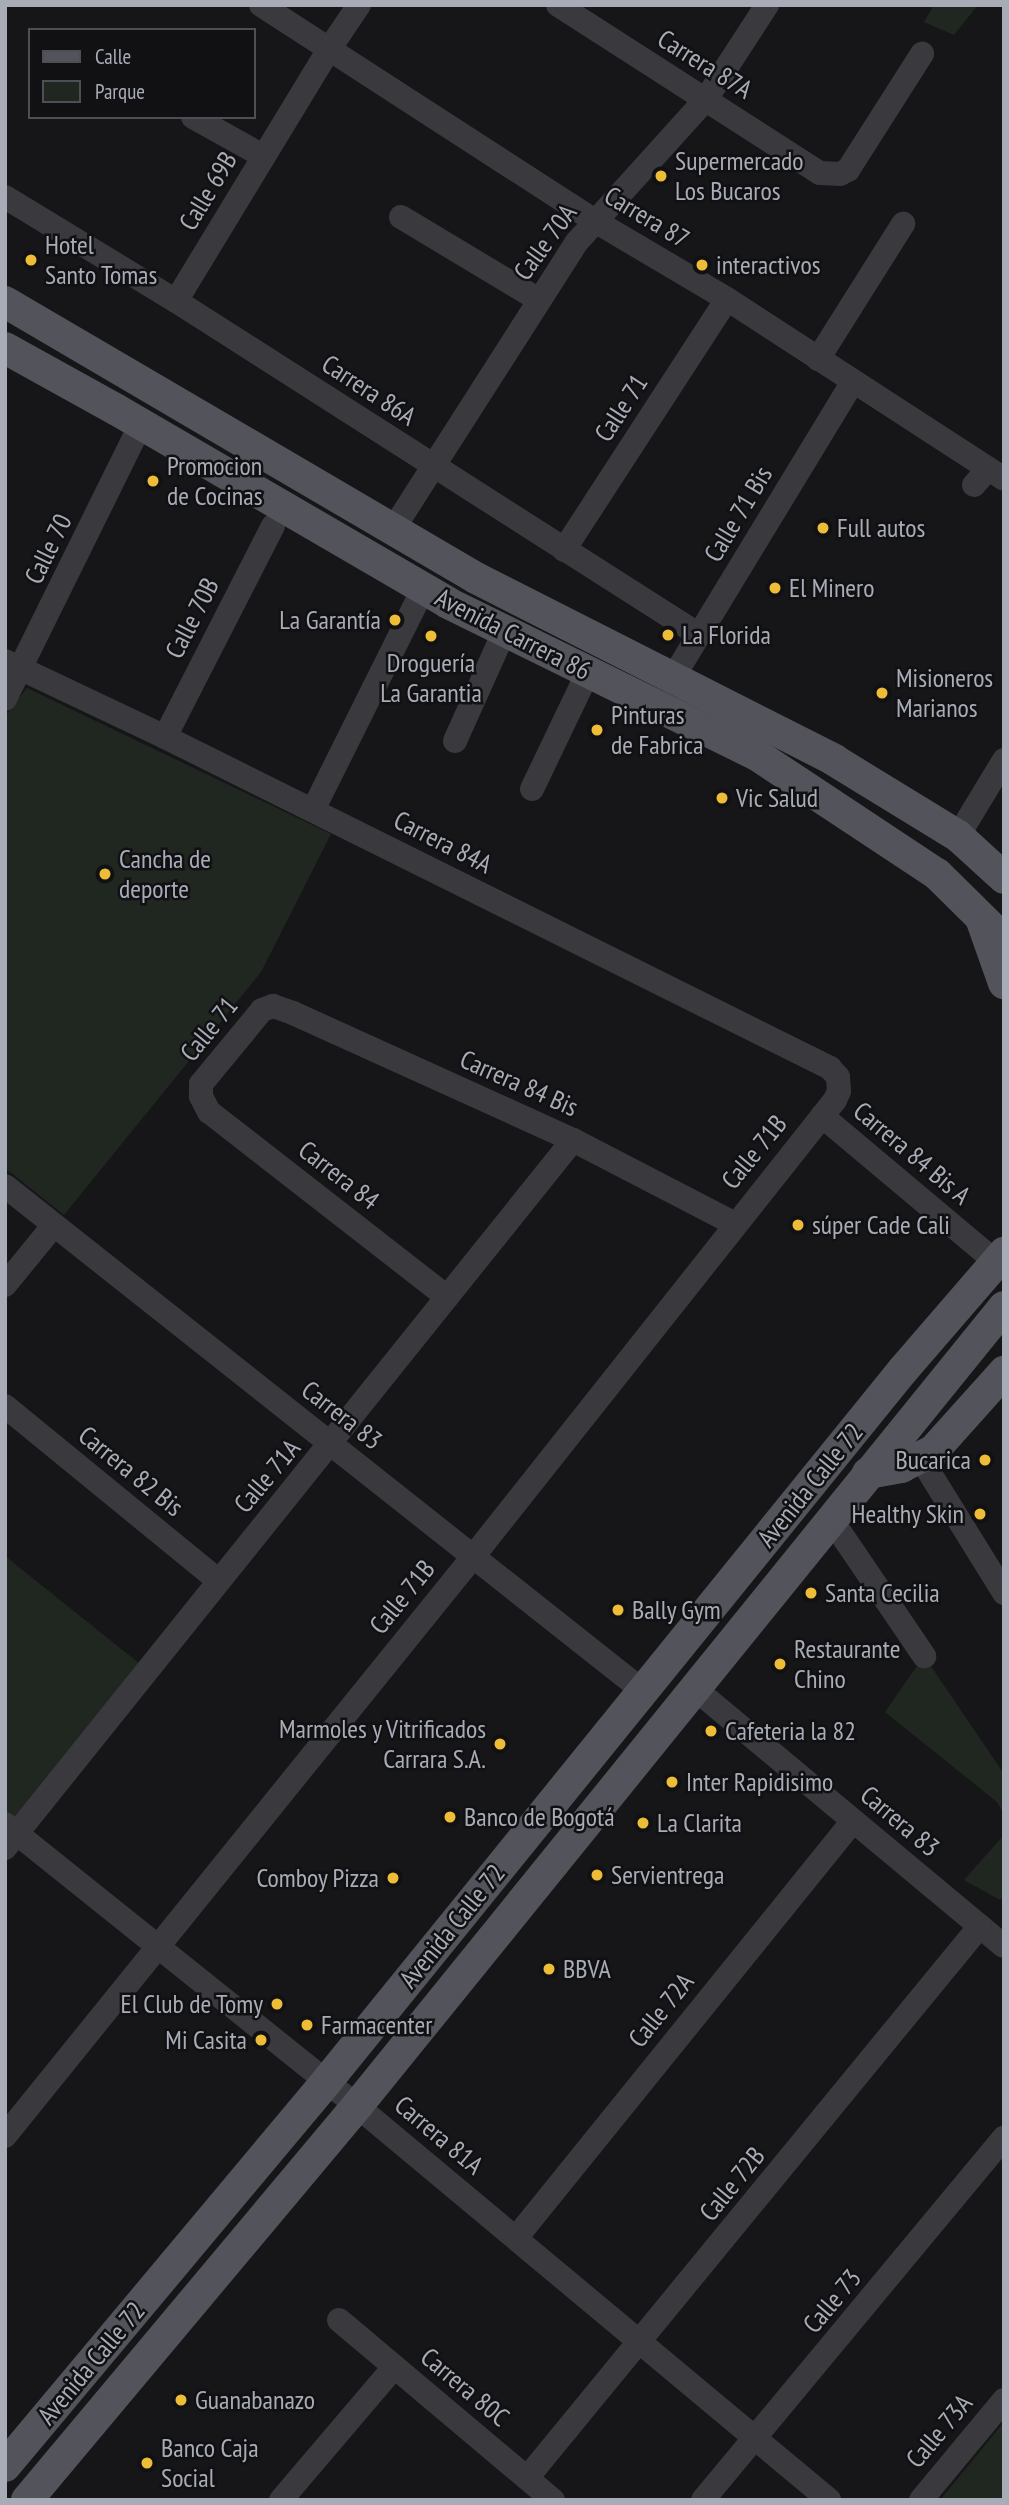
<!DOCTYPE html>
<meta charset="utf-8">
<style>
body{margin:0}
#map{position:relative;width:1009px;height:2505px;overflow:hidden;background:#161618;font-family:"PT Sans Narrow",sans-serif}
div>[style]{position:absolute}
.green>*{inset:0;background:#202721}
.minor>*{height:24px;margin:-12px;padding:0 12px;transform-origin:12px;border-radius:12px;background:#39393e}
.major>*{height:32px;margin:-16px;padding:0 16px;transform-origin:16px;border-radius:16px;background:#53545b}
.dots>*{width:19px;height:19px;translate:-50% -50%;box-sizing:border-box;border:4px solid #111113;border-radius:50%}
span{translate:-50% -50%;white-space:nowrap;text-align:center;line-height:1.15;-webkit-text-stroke:5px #111113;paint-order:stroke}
.street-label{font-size:26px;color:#a8acb7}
.poi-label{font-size:26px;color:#a8acb7}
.left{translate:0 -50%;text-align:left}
.right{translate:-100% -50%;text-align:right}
.frame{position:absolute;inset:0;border:7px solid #a8acb7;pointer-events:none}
.legend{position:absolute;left:28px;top:28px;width:228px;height:91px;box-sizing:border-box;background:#111113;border:2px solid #4d4f55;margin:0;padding:9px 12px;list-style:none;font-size:21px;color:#a8acb7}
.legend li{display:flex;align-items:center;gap:14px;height:35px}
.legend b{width:35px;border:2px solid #4d4f55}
</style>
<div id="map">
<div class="green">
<div style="clip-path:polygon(934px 5px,978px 5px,954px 35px,924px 22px)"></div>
<div style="clip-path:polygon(27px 688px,331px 834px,261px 972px,64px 1215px,5px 1168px,5px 716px)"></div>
<div style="clip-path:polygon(5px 1556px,140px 1664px,14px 1821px,5px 1814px)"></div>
<div style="clip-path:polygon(924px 1656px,1004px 1774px,1004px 1814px,997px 1802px,885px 1712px)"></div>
<div style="clip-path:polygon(1004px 1835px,1004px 1895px,1000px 1900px,964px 1880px)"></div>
<div style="clip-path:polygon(1004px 2422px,1004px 2500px,940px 2500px)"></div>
</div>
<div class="minor">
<div style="left:261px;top:5px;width:398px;rotate:32.9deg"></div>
<div style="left:595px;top:221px;width:153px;rotate:30.6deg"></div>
<div style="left:727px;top:299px;width:330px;rotate:33deg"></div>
<div style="left:558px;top:5px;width:311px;rotate:32.7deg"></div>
<div style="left:820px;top:173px;width:20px;rotate:3deg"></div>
<div style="left:840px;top:174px;width:9px;rotate:-27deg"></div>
<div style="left:848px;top:170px;width:138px;rotate:-57.5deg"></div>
<div style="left:193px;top:117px;width:80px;rotate:29.1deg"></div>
<div style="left:5px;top:197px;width:200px;rotate:31.3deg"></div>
<div style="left:176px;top:301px;width:621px;rotate:32.56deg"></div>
<div style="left:401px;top:217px;width:161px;rotate:31deg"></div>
<div style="left:176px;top:301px;width:296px;rotate:-58.7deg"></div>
<div style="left:330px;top:48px;width:52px;rotate:-56deg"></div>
<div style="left:818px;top:359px;width:160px;rotate:-57.8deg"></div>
<div style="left:974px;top:485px;width:21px;rotate:-49deg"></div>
<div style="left:392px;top:531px;width:342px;rotate:-57.4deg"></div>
<div style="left:576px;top:243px;width:194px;rotate:-47.9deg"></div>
<div style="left:706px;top:99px;width:112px;rotate:-57deg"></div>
<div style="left:564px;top:550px;width:299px;rotate:-57deg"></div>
<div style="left:5px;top:661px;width:177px;rotate:25.4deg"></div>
<div style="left:165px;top:737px;width:743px;rotate:26.46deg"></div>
<div style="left:830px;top:1068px;width:12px;rotate:48deg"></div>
<div style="left:838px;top:1077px;width:14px;rotate:86deg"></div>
<div style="left:839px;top:1091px;width:10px;rotate:114deg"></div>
<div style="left:835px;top:1100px;width:584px;rotate:128.4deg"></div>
<div style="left:472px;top:1558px;width:743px;rotate:128.94deg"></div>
<div style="left:674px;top:676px;width:344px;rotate:-58.7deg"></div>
<div style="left:5px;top:699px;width:307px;rotate:-63.7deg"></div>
<div style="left:165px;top:737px;width:237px;rotate:-62.9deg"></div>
<div style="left:455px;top:741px;width:120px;rotate:-65.8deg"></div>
<div style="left:532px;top:789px;width:130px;rotate:-64.4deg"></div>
<div style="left:313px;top:810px;width:247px;rotate:-63.5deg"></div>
<div style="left:958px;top:836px;width:89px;rotate:-58.8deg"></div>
<div style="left:822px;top:1116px;width:227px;rotate:40deg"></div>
<div style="left:5px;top:1186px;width:814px;rotate:38.36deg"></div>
<div style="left:5px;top:1285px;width:77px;rotate:-50.8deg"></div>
<div style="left:447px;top:1297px;width:301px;rotate:-142.1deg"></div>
<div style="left:209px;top:1112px;width:18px;rotate:-117deg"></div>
<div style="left:201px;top:1096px;width:12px;rotate:-90deg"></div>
<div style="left:201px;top:1084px;width:96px;rotate:-50.5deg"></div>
<div style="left:262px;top:1010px;width:12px;rotate:-20deg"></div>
<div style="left:273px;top:1006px;width:21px;rotate:19deg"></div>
<div style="left:293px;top:1013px;width:307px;rotate:24.4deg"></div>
<div style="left:573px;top:1140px;width:182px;rotate:27.4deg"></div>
<div style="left:5px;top:1406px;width:276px;rotate:39.3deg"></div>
<div style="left:921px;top:1459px;width:158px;rotate:58.2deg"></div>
<div style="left:831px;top:1519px;width:166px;rotate:55.8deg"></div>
<div style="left:694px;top:1688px;width:403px;rotate:39.8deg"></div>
<div style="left:5px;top:1824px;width:451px;rotate:38.7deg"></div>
<div style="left:357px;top:2106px;width:615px;rotate:39.85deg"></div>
<div style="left:5px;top:1848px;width:908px;rotate:-51.26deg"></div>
<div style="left:516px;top:2238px;width:536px;rotate:-51.06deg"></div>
<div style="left:339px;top:2320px;width:280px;rotate:40.1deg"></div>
<div style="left:527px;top:2478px;width:714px;rotate:-50.63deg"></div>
<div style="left:281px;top:2500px;width:175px;rotate:-49.6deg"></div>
<div style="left:703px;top:2500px;width:471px;rotate:-50.3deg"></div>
<div style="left:921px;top:2500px;width:130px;rotate:-50.3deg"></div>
</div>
<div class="major">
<div style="left:5px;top:302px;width:546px;rotate:30.37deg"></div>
<div style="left:476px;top:578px;width:402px;rotate:26.9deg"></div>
<div style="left:834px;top:760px;width:145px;rotate:31.5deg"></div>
<div style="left:958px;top:836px;width:62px;rotate:42.4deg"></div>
<div style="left:5px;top:348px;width:128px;rotate:29deg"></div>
<div style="left:117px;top:410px;width:383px;rotate:30.2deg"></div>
<div style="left:448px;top:603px;width:344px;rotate:26.2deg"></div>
<div style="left:757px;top:755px;width:216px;rotate:33.5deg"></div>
<div style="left:937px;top:874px;width:94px;rotate:44.6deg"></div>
<div style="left:982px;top:921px;width:66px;rotate:70.5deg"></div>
<div style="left:868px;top:1473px;width:34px;rotate:-10deg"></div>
<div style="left:901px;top:1467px;width:37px;rotate:-27deg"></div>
<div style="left:934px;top:1450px;width:105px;rotate:-48.1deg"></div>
<div style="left:5px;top:2466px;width:502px;rotate:-50.09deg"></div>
<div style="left:327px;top:2081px;width:915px;rotate:-50.99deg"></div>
<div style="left:903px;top:1370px;width:155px;rotate:-49.2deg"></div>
<div style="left:27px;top:2500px;width:514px;rotate:-50.05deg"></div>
<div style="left:357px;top:2106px;width:1028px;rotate:-51deg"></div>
</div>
<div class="dots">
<div style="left:661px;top:176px;background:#eebd37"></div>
<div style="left:31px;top:260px;background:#eebd37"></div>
<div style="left:702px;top:265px;background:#eebd37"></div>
<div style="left:153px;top:481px;background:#eebd37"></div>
<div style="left:823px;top:528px;background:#eebd37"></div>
<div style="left:775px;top:588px;background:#eebd37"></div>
<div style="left:395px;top:620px;background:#eebd37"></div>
<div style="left:668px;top:635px;background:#eebd37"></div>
<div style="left:431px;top:636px;background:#eebd37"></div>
<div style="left:882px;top:693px;background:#eebd37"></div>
<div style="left:597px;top:730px;background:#eebd37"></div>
<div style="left:722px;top:798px;background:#eebd37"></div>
<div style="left:105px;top:874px;background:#eebd37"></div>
<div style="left:798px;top:1225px;background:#eebd37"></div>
<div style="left:985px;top:1460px;background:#eebd37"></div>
<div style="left:980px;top:1514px;background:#eebd37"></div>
<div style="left:811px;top:1593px;background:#eebd37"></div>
<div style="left:618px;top:1610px;background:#eebd37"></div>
<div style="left:780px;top:1664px;background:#eebd37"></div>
<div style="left:711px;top:1731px;background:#eebd37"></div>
<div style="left:500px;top:1744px;background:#eebd37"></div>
<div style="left:672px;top:1782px;background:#eebd37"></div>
<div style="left:450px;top:1817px;background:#eebd37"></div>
<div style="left:643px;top:1823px;background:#eebd37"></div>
<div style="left:597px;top:1875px;background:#eebd37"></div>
<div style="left:393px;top:1878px;background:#eebd37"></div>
<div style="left:549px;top:1969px;background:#eebd37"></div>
<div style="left:277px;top:2004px;background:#eebd37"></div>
<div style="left:307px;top:2025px;background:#eebd37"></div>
<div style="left:261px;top:2040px;background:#eebd37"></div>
<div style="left:181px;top:2400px;background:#eebd37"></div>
<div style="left:147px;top:2463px;background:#eebd37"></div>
</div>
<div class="street-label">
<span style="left:705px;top:64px;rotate:32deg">Carrera 87A</span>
<span style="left:208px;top:191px;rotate:-59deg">Calle 69B</span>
<span style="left:647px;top:217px;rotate:31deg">Carrera 87</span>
<span style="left:545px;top:242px;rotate:-54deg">Calle 70A</span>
<span style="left:369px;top:390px;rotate:33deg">Carrera 86A</span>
<span style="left:621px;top:408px;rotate:-57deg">Calle 71</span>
<span style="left:738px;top:514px;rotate:-59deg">Calle 71 Bis</span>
<span style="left:48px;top:549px;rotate:-64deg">Calle 70</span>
<span style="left:192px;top:618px;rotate:-63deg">Calle 70B</span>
<span style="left:513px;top:634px;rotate:27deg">Avenida Carrera 86</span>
<span style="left:443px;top:842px;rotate:27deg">Carrera 84A</span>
<span style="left:209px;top:1029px;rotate:-51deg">Calle 71</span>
<span style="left:519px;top:1083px;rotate:24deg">Carrera 84 Bis</span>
<span style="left:754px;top:1152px;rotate:-51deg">Calle 71B</span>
<span style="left:912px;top:1153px;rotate:40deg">Carrera 84 Bis A</span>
<span style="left:339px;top:1175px;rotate:38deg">Carrera 84</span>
<span style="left:342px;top:1415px;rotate:38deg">Carrera 83</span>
<span style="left:131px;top:1471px;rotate:39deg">Carrera 82 Bis</span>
<span style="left:267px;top:1476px;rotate:-50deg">Calle 71A</span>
<span style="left:810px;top:1485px;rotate:-51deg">Avenida Calle 72</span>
<span style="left:402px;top:1597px;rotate:-51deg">Calle 71B</span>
<span style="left:900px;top:1821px;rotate:40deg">Carrera 83</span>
<span style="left:452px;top:1926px;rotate:-51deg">Avenida Calle 72</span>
<span style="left:661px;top:2010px;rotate:-51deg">Calle 72A</span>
<span style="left:439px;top:2135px;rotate:40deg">Carrera 81A</span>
<span style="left:732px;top:2184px;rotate:-51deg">Calle 72B</span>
<span style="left:832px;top:2301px;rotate:-50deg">Calle 73</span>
<span style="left:91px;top:2363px;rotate:-50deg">Avenida Calle 72</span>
<span style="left:465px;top:2387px;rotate:40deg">Carrera 80C</span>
<span style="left:939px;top:2431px;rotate:-50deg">Calle 73A</span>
</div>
<div class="poi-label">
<span class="left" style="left:675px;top:176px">Supermercado<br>Los Bucaros</span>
<span class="left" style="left:45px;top:260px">Hotel<br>Santo Tomas</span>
<span class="left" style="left:716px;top:265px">interactivos</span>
<span class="left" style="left:167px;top:481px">Promocion<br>de Cocinas</span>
<span class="left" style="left:837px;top:528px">Full autos</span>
<span class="left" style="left:789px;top:588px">El Minero</span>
<span class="right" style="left:381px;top:620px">La Garantía</span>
<span class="left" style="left:682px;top:635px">La Florida</span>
<span style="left:431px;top:678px">Droguería<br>La Garantia</span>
<span class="left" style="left:896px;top:693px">Misioneros<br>Marianos</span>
<span class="left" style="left:611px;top:730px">Pinturas<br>de Fabrica</span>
<span class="left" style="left:736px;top:798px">Vic Salud</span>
<span class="left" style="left:119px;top:874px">Cancha de<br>deporte</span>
<span class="left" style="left:812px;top:1225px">súper Cade Cali</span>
<span class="right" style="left:971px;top:1460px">Bucarica</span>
<span class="right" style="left:964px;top:1514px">Healthy Skin</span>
<span class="left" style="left:825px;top:1593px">Santa Cecilia</span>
<span class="left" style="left:632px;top:1610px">Bally Gym</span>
<span class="left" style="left:794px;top:1664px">Restaurante<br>Chino</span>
<span class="right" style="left:486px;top:1744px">Marmoles y Vitrificados<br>Carrara S.A.</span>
<span class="left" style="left:725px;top:1731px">Cafeteria la 82</span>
<span class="left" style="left:686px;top:1782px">Inter Rapidisimo</span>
<span class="left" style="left:464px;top:1817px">Banco de Bogotá</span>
<span class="left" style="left:657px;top:1823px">La Clarita</span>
<span class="left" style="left:611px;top:1875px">Servientrega</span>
<span class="right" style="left:379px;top:1878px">Comboy Pizza</span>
<span class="left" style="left:563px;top:1969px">BBVA</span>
<span class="right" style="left:263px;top:2004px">El Club de Tomy</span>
<span class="left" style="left:321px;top:2025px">Farmacenter</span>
<span class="right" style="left:247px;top:2040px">Mi Casita</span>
<span class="left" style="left:195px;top:2400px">Guanabanazo</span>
<span class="left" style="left:161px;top:2463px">Banco Caja<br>Social</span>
</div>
<div class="frame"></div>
<ul class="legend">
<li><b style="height:9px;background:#53545b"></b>Calle</li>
<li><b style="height:19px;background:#202721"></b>Parque</li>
</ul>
</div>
